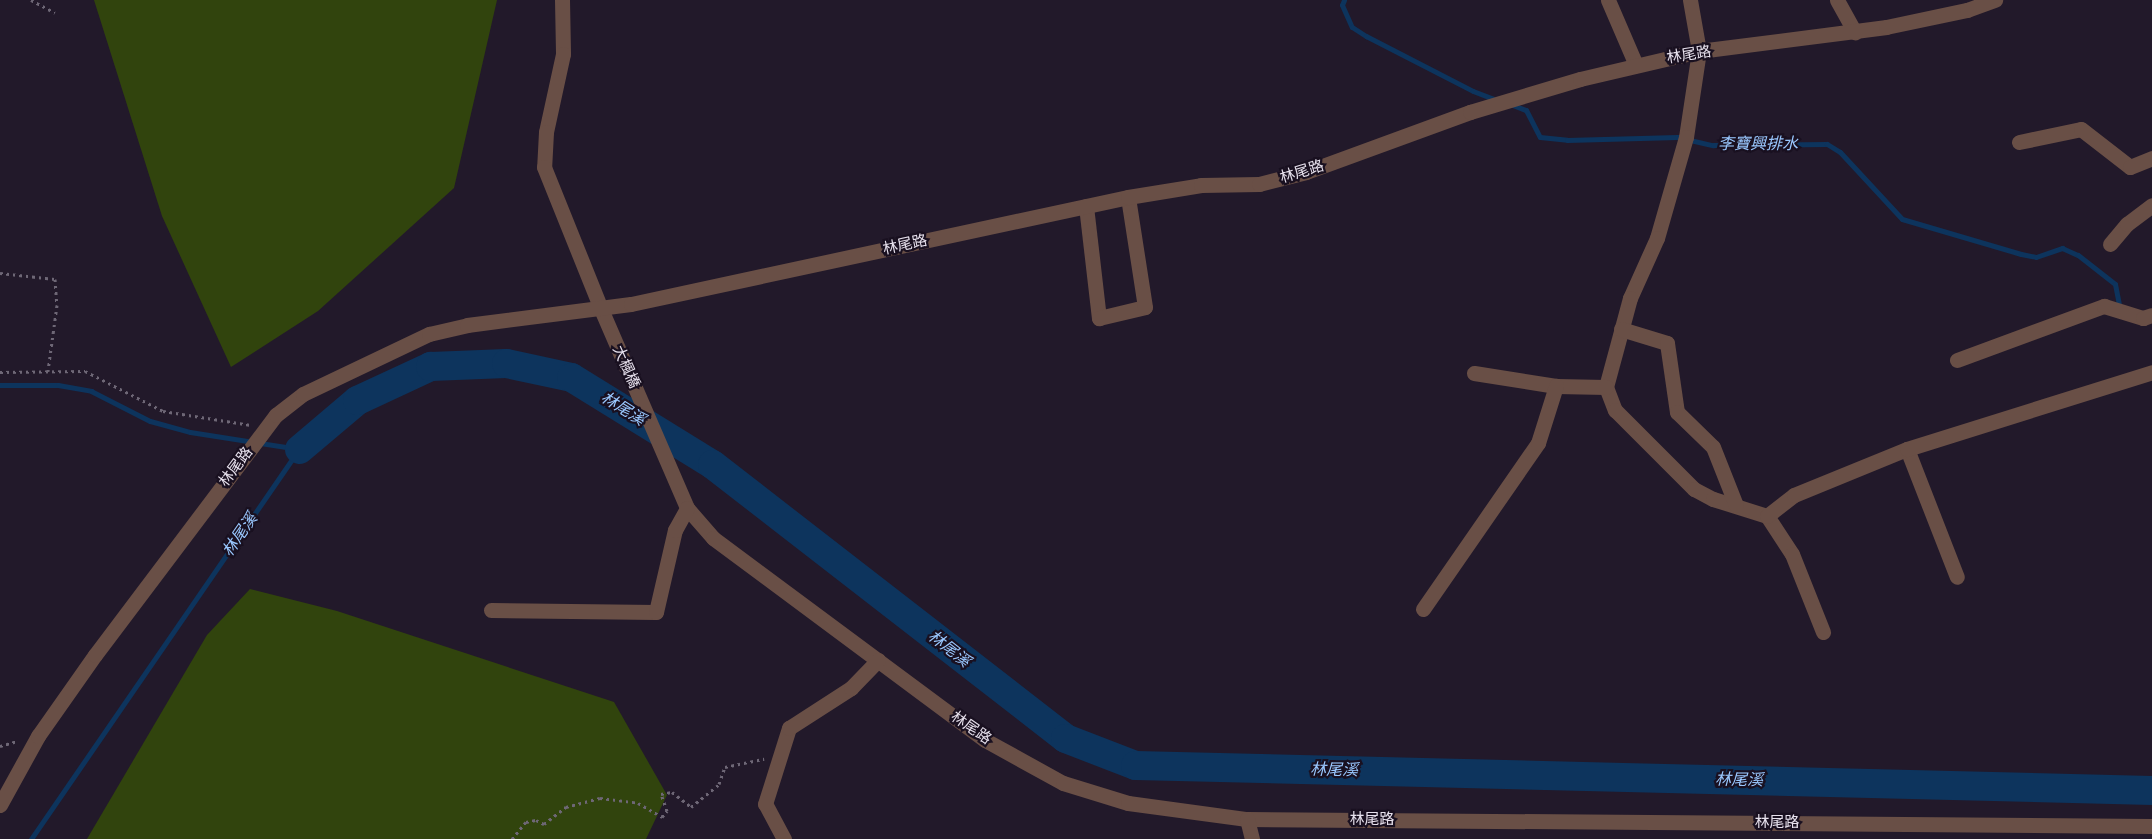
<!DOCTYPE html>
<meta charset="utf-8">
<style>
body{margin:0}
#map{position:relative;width:2152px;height:839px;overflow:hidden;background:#22192a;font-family:"DejaVu Sans","Noto Sans TC",sans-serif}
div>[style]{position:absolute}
.green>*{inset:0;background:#31440d}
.stream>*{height:5px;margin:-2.5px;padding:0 2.5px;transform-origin:2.5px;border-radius:2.5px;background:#0d345d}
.river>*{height:29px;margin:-14.5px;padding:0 14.5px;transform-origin:14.5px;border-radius:14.5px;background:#0d345d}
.path>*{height:3px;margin-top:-1.5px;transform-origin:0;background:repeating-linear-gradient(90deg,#6e6776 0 2.5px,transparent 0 6.5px)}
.minor>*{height:15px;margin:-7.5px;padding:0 7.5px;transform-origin:7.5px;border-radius:7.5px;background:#694f46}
span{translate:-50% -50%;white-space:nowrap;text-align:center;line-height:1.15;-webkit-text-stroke:4.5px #191020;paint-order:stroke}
.street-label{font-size:15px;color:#e7e1ed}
.water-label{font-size:16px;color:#9ac8ff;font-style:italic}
</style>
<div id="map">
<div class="green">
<div style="clip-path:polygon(94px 0,497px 0,454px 188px,318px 311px,231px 367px,162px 216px)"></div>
<div style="clip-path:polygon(250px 589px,337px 611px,614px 702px,667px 795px,646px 839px,87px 839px,207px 635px)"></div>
</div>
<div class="stream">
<div style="left:1344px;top:0;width:5px;rotate:112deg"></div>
<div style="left:1342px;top:5px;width:24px;rotate:66deg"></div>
<div style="left:1352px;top:27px;width:17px;rotate:33deg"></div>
<div style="left:1366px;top:36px;width:120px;rotate:27.2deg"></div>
<div style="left:1473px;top:91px;width:26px;rotate:21deg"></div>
<div style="left:1510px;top:104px;width:17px;rotate:21deg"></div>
<div style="left:1526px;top:110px;width:30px;rotate:63deg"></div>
<div style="left:1540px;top:137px;width:27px;rotate:6deg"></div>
<div style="left:1567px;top:140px;width:110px;rotate:-1.6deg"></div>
<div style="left:1677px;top:137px;width:37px;rotate:13deg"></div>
<div style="left:1713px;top:145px;width:114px;rotate:-0.5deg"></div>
<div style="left:1827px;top:144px;width:15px;rotate:32deg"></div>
<div style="left:1840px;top:152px;width:91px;rotate:47.2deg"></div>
<div style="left:1902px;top:219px;width:124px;rotate:16.4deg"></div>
<div style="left:2021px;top:254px;width:15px;rotate:11deg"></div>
<div style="left:2036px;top:257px;width:28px;rotate:-19deg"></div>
<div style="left:2062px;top:248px;width:17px;rotate:24deg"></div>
<div style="left:2078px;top:255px;width:47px;rotate:38.1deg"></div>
<div style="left:2115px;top:284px;width:25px;rotate:79deg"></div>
<div style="left:0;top:385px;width:58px"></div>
<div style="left:58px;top:385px;width:34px;rotate:10deg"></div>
<div style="left:91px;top:391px;width:66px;rotate:27deg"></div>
<div style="left:150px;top:421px;width:41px;rotate:15.4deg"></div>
<div style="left:190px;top:432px;width:110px;rotate:8.9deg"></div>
<div style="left:299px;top:449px;width:473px;rotate:124.5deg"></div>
</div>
<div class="river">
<div style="left:299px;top:449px;width:76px;rotate:-40.2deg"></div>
<div style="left:357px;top:400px;width:81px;rotate:-25deg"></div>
<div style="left:430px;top:366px;width:76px;rotate:-2.3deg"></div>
<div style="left:506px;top:363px;width:66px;rotate:12.2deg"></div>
<div style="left:571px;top:377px;width:166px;rotate:31.7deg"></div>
<div style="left:712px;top:464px;width:447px;rotate:37.8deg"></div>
<div style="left:1065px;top:738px;width:75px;rotate:21.1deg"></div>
<div style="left:1135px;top:765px;width:1017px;rotate:1.41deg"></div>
</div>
<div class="path">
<div style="left:31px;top:0;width:27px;rotate:28deg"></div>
<div style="left:0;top:273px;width:55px;rotate:6.2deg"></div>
<div style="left:55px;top:279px;width:26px;rotate:86deg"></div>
<div style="left:57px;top:305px;width:67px;rotate:97.8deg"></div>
<div style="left:0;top:372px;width:85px;rotate:-0.7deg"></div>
<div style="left:85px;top:371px;width:88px;rotate:27.1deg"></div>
<div style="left:163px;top:411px;width:89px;rotate:9deg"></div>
<div style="left:0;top:746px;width:19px;rotate:-16deg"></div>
<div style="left:512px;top:839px;width:22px;rotate:-51deg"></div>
<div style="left:526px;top:822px;width:10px;rotate:-11deg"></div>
<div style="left:536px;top:820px;width:9px;rotate:27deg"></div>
<div style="left:544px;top:824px;width:28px;rotate:-38deg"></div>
<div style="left:566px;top:807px;width:35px;rotate:-15deg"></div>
<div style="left:600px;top:798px;width:38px;rotate:7deg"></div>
<div style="left:638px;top:803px;width:28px;rotate:30deg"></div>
<div style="left:662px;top:817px;width:8px;rotate:-50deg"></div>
<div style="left:667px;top:811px;width:18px;rotate:-109deg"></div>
<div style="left:661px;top:794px;width:11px;rotate:-10deg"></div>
<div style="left:672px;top:792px;width:24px;rotate:38deg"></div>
<div style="left:691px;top:807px;width:36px;rotate:-39deg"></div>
<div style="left:719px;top:784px;width:18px;rotate:-71deg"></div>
<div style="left:725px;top:767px;width:40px;rotate:-12deg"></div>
</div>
<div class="minor">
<div style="left:562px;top:0;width:54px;rotate:88.9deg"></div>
<div style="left:563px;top:54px;width:80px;rotate:102.3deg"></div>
<div style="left:546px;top:132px;width:35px;rotate:93deg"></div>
<div style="left:544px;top:167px;width:153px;rotate:68.1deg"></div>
<div style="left:601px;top:309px;width:217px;rotate:66.6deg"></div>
<div style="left:687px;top:508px;width:40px;rotate:49deg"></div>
<div style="left:713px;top:538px;width:339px;rotate:36.6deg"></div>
<div style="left:985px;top:740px;width:89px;rotate:28.9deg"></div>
<div style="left:1063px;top:783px;width:68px;rotate:17.1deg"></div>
<div style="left:1128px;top:803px;width:120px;rotate:7.7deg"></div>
<div style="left:1247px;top:819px;width:905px;rotate:0.44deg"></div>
<div style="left:1608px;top:0;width:71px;rotate:66.7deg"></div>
<div style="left:1690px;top:0;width:52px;rotate:80deg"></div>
<div style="left:1699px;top:51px;width:87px;rotate:98.6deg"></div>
<div style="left:1686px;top:137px;width:105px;rotate:106deg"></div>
<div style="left:1657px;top:238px;width:66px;rotate:114.2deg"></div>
<div style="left:1630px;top:298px;width:92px;rotate:105.1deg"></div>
<div style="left:1606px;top:387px;width:25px;rotate:69deg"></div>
<div style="left:1615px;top:410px;width:112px;rotate:45deg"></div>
<div style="left:1694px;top:489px;width:21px;rotate:28deg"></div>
<div style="left:1713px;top:499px;width:57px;rotate:17.5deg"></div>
<div style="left:1767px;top:516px;width:45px;rotate:56.7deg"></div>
<div style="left:1792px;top:554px;width:84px;rotate:68.3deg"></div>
<div style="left:1837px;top:0;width:37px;rotate:61deg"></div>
<div style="left:2019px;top:142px;width:63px;rotate:-11.8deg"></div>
<div style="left:2081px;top:129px;width:62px;rotate:37.8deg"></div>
<div style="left:2130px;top:167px;width:24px;rotate:-22deg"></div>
<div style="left:1086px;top:206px;width:113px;rotate:83.4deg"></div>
<div style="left:1099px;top:318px;width:47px;rotate:-13.4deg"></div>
<div style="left:1145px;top:307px;width:111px;rotate:-98.8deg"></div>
<div style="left:2110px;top:244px;width:26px;rotate:-50deg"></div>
<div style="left:2127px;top:224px;width:31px;rotate:-37deg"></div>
<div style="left:1621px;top:329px;width:48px;rotate:16.9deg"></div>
<div style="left:1667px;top:343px;width:70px;rotate:81.8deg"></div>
<div style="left:1677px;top:412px;width:50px;rotate:44.2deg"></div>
<div style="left:1713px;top:447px;width:62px;rotate:68.4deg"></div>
<div style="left:1957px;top:360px;width:157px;rotate:-20.2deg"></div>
<div style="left:2104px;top:306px;width:41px;rotate:17.1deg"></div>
<div style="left:2143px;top:318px;width:9px;rotate:-18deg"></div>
<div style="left:1474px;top:373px;width:83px;rotate:9deg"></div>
<div style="left:1556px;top:386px;width:50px;rotate:1.1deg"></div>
<div style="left:1907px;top:449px;width:137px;rotate:68.7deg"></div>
<div style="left:1767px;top:516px;width:34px;rotate:-38deg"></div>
<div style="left:1794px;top:495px;width:122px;rotate:-22.2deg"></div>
<div style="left:1907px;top:449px;width:257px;rotate:-17.4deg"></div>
<div style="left:1423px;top:609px;width:202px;rotate:-55.3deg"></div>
<div style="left:1538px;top:443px;width:60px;rotate:-72.5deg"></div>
<div style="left:491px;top:610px;width:165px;rotate:0.7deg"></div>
<div style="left:656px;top:612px;width:84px;rotate:-77deg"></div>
<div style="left:675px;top:530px;width:25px;rotate:-61deg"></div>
<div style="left:0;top:805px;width:79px;rotate:-61.2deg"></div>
<div style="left:38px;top:736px;width:99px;rotate:-54.9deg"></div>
<div style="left:95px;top:655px;width:301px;rotate:-53deg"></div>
<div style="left:276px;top:415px;width:34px;rotate:-38deg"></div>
<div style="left:303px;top:394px;width:140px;rotate:-25.5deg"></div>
<div style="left:429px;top:334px;width:39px;rotate:-13deg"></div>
<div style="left:467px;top:325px;width:165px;rotate:-7.3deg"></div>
<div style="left:631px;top:304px;width:508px;rotate:-12.15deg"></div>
<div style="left:1128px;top:197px;width:74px;rotate:-9.3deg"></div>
<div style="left:1201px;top:185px;width:58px;rotate:-1deg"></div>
<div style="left:1259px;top:184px;width:49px;rotate:-14.3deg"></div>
<div style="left:1306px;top:172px;width:175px;rotate:-20.1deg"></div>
<div style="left:1470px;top:112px;width:115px;rotate:-16.7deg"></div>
<div style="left:1580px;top:79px;width:122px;rotate:-13.2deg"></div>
<div style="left:1699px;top:51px;width:189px;rotate:-7.3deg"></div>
<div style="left:1886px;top:27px;width:83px;rotate:-11.9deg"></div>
<div style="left:1967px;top:10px;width:30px;rotate:-20deg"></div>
<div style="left:1247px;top:819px;width:21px;rotate:76deg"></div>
<div style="left:784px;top:839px;width:40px;rotate:-118deg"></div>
<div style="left:765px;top:804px;width:80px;rotate:-72.5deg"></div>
<div style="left:789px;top:728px;width:74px;rotate:-32.8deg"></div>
<div style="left:851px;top:688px;width:39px;rotate:-46deg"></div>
</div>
<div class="street-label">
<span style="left:1689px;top:55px;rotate:-9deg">林尾路</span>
<span style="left:1302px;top:172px;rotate:-17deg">林尾路</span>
<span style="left:905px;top:245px;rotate:-12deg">林尾路</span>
<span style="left:626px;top:367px;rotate:66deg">大楓橋</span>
<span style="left:236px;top:467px;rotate:-53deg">林尾路</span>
<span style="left:971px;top:728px;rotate:35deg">林尾路</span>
<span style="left:1372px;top:820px">林尾路</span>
<span style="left:1777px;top:823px">林尾路</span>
</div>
<div class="water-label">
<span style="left:1758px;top:144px">李寶興排水</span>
<span style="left:623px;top:409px;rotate:32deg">林尾溪</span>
<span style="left:240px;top:535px;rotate:-55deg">林尾溪</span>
<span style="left:949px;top:649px;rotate:38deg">林尾溪</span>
<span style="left:1334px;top:770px;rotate:1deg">林尾溪</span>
<span style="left:1739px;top:780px;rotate:1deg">林尾溪</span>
</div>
</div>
